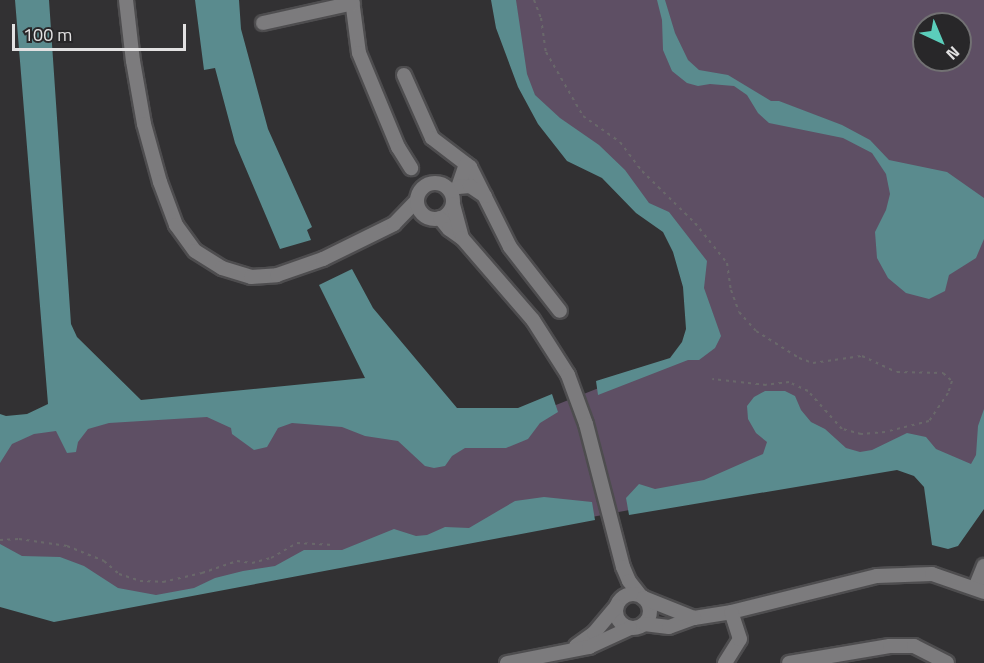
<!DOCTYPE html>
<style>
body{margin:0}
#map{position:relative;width:984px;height:663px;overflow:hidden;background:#323133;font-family:"Titillium Web",sans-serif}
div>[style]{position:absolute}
.green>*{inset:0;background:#5e4f64}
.water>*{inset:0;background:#5a8b8e}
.path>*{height:2px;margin-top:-1px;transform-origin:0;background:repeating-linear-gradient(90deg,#69686a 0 3px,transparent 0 7.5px)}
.roads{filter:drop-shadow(2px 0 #4e4d4f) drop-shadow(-2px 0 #4e4d4f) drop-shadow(0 2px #4e4d4f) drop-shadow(0 -2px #4e4d4f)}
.minor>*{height:14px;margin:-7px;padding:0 7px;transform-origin:7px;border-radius:7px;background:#7c7b7d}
.minor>.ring{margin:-7px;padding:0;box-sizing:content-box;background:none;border:14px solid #7c7b7d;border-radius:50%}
span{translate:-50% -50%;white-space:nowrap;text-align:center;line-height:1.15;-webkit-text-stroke:6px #282729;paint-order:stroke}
.north{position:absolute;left:912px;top:12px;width:60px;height:60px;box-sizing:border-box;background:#282729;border:2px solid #727173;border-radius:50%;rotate:136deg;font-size:16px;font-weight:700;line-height:24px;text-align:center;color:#e2e1e2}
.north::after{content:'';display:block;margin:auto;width:21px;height:27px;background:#5bcebb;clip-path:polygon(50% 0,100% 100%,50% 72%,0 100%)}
.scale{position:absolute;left:12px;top:24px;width:174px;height:27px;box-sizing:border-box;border:3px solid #e2e1e2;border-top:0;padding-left:8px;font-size:18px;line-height:21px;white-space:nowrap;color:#e2e1e2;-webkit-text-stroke:4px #282729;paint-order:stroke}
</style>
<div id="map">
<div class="green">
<div style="clip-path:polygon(evenodd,502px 0,984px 0,984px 480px,899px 460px,58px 616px,0 604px,0 426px,353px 391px,498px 428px,692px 351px,677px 236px,528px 95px,502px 0,924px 24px,960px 24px,960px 60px,924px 60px,924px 24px)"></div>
</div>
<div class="water">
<div style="clip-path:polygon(15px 0,49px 0,71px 324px,77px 337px,141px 400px,365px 378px,319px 285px,352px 269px,373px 308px,457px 408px,518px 408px,552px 394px,558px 412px,540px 423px,528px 439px,506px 448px,465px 448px,452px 456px,445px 466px,434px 468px,425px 466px,398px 441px,365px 436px,342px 427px,292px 423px,278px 428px,267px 447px,254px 450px,232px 434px,231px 428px,207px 417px,109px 423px,88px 429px,78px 442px,76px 452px,67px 453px,56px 431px,34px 434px,12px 444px,0 463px,0 414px,6px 416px,27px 414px,48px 404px)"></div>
<div style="clip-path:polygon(195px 0,239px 0,241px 29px,268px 129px,312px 227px,307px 230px,311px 240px,280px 249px,235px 143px,215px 68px,204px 70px)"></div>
<div style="clip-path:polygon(491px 0,516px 0,527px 74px,535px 95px,560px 118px,599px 145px,625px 170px,649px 203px,669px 212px,707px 261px,704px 288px,721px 336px,715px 348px,699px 360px,688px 360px,598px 395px,596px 381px,670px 358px,682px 342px,686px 329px,683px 287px,673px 252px,663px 232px,636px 213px,602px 178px,567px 161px,538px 124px,518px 87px,496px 28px)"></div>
<div style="clip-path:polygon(657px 0,665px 0,675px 33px,688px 60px,699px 70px,728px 75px,771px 101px,779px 101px,842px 125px,870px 140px,889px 160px,947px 172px,984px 198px,984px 239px,976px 258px,949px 275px,945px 291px,929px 299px,906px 293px,888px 278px,877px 258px,875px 232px,886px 210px,890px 194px,886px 174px,872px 153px,843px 138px,769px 123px,758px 113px,747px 95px,734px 86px,710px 84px,698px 86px,687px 83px,672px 71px,663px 50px,662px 20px)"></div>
<div style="clip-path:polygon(765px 391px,785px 391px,795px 396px,801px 410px,811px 422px,825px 429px,846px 448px,860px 452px,872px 450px,907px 433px,926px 437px,936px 449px,971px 464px,976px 455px,978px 426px,984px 409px,984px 509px,958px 546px,948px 549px,932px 545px,924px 487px,914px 476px,897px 470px,629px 515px,626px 498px,639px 484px,655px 489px,704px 480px,763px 454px,767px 442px,756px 433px,748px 419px,747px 406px,754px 397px)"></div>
<div style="clip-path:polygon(544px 497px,592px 502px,595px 520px,54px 622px,0 607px,0 544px,22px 556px,60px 557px,84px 566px,118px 588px,156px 595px,194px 588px,215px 578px,243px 571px,275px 566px,304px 550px,342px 550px,394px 529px,416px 536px,427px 535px,445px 527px,469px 528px,515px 501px)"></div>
</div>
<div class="path">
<div style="left:534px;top:0;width:19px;rotate:69deg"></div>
<div style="left:541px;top:18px;width:34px;rotate:82deg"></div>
<div style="left:546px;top:52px;width:74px;rotate:60deg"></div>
<div style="left:583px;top:116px;width:45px;rotate:35.1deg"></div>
<div style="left:620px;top:142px;width:36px;rotate:53deg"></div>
<div style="left:642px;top:171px;width:74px;rotate:44.5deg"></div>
<div style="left:695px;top:223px;width:51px;rotate:51.3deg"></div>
<div style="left:727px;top:263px;width:27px;rotate:82deg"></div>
<div style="left:731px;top:290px;width:23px;rotate:70deg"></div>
<div style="left:739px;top:312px;width:25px;rotate:48deg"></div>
<div style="left:756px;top:331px;width:51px;rotate:32.1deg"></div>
<div style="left:799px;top:358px;width:15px;rotate:20deg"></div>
<div style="left:813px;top:363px;width:49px;rotate:-8.1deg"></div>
<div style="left:862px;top:356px;width:38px;rotate:25deg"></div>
<div style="left:897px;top:372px;width:46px;rotate:1.2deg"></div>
<div style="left:943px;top:373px;width:12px;rotate:42deg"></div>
<div style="left:952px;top:381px;width:13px;rotate:108deg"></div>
<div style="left:948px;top:393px;width:34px;rotate:124deg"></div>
<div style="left:929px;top:421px;width:45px;rotate:166deg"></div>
<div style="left:885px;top:432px;width:24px;rotate:175deg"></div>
<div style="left:861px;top:434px;width:20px;rotate:-165deg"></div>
<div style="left:842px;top:429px;width:51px;rotate:-131.8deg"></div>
<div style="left:808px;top:391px;width:21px;rotate:-155deg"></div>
<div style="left:789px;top:382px;width:23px;rotate:173deg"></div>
<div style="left:766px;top:385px;width:54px;rotate:-173.7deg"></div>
<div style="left:0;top:540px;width:19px;rotate:-3deg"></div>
<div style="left:19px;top:539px;width:49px;rotate:8.3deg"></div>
<div style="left:67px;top:546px;width:40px;rotate:22deg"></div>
<div style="left:104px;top:561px;width:20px;rotate:41deg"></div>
<div style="left:119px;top:574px;width:22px;rotate:18deg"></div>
<div style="left:140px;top:581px;width:23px;rotate:2deg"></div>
<div style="left:163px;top:582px;width:40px;rotate:-13deg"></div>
<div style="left:202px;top:573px;width:37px;rotate:-19deg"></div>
<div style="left:237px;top:561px;width:15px;rotate:8deg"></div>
<div style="left:252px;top:563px;width:20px;rotate:-15deg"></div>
<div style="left:271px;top:558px;width:30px;rotate:-30deg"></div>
<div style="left:297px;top:543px;width:37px;rotate:3deg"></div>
</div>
<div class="roads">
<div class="minor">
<div style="left:126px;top:0;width:61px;rotate:83.5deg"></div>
<div style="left:133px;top:61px;width:64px;rotate:80.1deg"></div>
<div style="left:144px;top:124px;width:60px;rotate:74.6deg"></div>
<div style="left:160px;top:182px;width:46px;rotate:69.6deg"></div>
<div style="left:176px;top:225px;width:32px;rotate:54deg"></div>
<div style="left:195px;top:251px;width:32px;rotate:32deg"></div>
<div style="left:222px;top:268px;width:30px;rotate:17deg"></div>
<div style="left:251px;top:277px;width:26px;rotate:-4deg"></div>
<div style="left:277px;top:275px;width:49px;rotate:-19.2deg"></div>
<div style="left:323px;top:259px;width:79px;rotate:-26.2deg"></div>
<div style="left:394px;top:224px;width:33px;rotate:-46deg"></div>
<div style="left:352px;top:0;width:53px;rotate:82.5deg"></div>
<div style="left:359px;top:53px;width:102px;rotate:67.5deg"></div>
<div style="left:398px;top:147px;width:25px;rotate:58deg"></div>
<div style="left:263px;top:23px;width:92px;rotate:-12.5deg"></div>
<div style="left:404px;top:75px;width:69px;rotate:66deg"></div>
<div style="left:432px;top:138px;width:48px;rotate:37.3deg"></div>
<div style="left:470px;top:167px;width:89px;rotate:63.4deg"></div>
<div style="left:510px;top:247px;width:81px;rotate:52deg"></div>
<div style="left:466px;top:164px;width:24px;rotate:109deg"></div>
<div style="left:458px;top:187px;width:12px;rotate:-5deg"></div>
<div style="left:470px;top:186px;width:18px;rotate:34deg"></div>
<div class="ring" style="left:417px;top:183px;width:22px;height:22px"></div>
<div style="left:440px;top:218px;width:14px;rotate:51deg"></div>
<div style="left:449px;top:229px;width:16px;rotate:35deg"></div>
<div style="left:462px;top:238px;width:35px;rotate:-105deg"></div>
<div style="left:462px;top:238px;width:108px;rotate:49.1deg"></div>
<div style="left:533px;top:320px;width:65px;rotate:57.5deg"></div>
<div style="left:568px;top:375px;width:52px;rotate:69.8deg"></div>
<div style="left:586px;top:424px;width:148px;rotate:75.5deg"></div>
<div style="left:623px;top:567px;width:15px;rotate:67deg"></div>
<div style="left:629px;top:581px;width:16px;rotate:52deg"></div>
<div style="left:975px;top:588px;width:24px;rotate:-68deg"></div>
<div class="ring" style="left:616px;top:594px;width:20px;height:20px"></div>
<div style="left:694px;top:618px;width:37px;rotate:-9deg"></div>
<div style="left:731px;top:612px;width:150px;rotate:-13.9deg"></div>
<div style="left:877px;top:576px;width:55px;rotate:-2.1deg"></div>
<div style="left:932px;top:574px;width:55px;rotate:19.1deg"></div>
<div style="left:644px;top:624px;width:25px;rotate:7deg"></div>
<div style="left:669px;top:627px;width:27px;rotate:-20deg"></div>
<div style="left:694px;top:618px;width:54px;rotate:-158.2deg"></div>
<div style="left:576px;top:646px;width:22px;rotate:-36deg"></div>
<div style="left:594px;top:633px;width:35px;rotate:-50deg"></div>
<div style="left:507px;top:663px;width:84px;rotate:-11deg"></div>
<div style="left:589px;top:647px;width:45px;rotate:-24.9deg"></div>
<div style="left:725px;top:663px;width:28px;rotate:-58deg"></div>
<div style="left:740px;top:639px;width:28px;rotate:-108deg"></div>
<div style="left:789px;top:663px;width:102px;rotate:-9.6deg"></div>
<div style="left:890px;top:646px;width:24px"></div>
<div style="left:914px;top:646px;width:37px;rotate:27deg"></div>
</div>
</div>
<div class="north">N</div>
<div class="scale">100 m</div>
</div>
